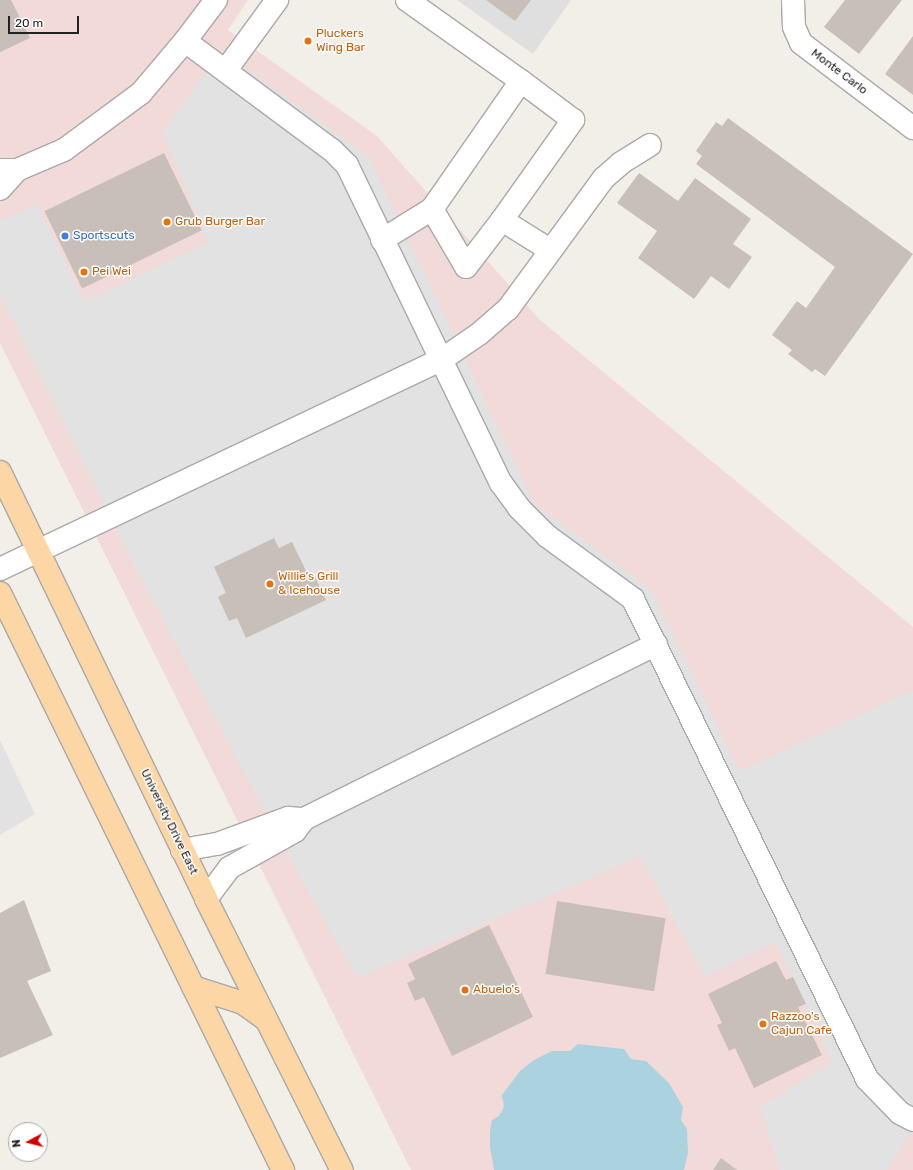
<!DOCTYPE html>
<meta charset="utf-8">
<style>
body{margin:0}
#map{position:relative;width:913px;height:1170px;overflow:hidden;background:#f2efe9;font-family:Rubik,sans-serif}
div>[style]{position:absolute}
.residential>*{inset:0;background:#e0dfdf}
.commercial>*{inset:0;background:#f2dad9}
.parking>*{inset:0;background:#e2e2e2}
.water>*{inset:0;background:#aad3df}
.building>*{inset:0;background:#c7bfb8;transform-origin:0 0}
.roads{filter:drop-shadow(1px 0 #a9a9a9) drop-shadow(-1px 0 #a9a9a9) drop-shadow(0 1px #a9a9a9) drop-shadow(0 -1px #a9a9a9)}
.minor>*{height:22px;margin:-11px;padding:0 11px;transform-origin:11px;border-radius:11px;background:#fff}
.major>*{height:22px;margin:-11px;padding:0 11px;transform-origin:11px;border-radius:11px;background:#fcd6a4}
.dots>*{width:11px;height:11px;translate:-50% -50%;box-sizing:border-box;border:2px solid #fff;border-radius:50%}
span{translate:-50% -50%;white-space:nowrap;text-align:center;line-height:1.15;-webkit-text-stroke:3px #fff;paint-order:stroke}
.food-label{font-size:12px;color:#c56008}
.left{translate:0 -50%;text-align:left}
.street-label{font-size:12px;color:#222}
.shop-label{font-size:12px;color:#366cbe}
.north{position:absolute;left:8px;top:1122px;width:40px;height:40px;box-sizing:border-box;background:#fff;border:1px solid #a7a7a7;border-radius:50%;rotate:263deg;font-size:11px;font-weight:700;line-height:16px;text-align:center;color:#222}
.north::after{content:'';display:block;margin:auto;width:14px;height:18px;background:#d40000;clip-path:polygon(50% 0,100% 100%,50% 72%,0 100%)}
.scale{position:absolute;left:8px;top:16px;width:71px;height:18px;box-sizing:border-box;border:2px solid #222;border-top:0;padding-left:5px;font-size:12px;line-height:14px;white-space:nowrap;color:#222;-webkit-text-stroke:3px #fff;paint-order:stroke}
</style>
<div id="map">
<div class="residential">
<div style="clip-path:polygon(457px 0,571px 0,533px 54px)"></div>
</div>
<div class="commercial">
<div style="clip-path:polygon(0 0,248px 0,228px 30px,377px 136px,540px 320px,913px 627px,913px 1170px,411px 1170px,0 343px)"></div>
</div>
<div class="parking">
<div style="clip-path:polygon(221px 50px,369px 157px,534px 503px,652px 590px,739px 771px,913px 690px,913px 1129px,887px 1170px,780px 1170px,760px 1107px,832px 1062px,775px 942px,705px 977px,640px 857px,357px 978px,296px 870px,136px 570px,0 295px,0 221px,37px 204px,84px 301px,208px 243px,162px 132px)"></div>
<div style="clip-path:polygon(0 740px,35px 814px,0 835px)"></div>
</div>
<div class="water">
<div style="clip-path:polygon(578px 1044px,624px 1049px,631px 1059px,646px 1061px,669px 1083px,683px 1107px,681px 1120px,687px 1129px,688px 1153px,684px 1170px,494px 1170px,490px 1147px,490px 1131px,492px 1120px,499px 1116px,504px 1107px,502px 1095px,520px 1071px,534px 1060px,552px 1051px,570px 1051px)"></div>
</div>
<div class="building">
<div style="clip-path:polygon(0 0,11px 0,30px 38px,0 52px)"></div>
<div style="clip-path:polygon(486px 0,531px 0,515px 21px)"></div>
<div style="clip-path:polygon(845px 0,902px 0,859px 54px,824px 27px)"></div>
<div style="clip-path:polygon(913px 36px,913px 95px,885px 74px)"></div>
<div style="clip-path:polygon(728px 118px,913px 254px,825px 376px,815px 369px,812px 372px,788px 354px,792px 350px,772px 335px,797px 301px,806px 308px,835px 267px,696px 164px,702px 156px,696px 151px,716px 122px,722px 126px)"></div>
<div style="left:164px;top:153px;width:86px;height:133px;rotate:64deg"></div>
<div style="clip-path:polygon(639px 173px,678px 201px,695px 178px,751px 219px,733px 244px,752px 257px,729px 289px,711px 276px,694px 299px,638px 258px,657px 231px,617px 203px)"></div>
<div style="clip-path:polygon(274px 538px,279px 548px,292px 542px,308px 575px,313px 573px,326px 600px,246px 638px,237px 618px,229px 621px,218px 597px,226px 593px,214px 567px)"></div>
<div style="clip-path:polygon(24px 900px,51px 971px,27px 981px,53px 1035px,0 1058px,0 913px)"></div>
<div style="left:557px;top:901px;width:110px;height:74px;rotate:9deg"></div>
<div style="clip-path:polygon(489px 925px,533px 1017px,452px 1056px,424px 997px,415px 1001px,407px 983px,415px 979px,408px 964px)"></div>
<div style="clip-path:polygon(776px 961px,786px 980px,793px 977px,806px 1004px,798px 1007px,822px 1055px,754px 1088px,735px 1048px,729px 1051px,717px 1025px,722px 1023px,708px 994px)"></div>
<div style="clip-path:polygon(721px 1158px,737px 1170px,713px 1170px)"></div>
</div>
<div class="roads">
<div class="minor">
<div style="left:407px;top:0;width:140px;rotate:35.4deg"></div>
<div style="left:521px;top:81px;width:156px;rotate:124.8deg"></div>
<div style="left:432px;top:209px;width:67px;rotate:59.6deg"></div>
<div style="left:466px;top:267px;width:59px;rotate:-52.5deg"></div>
<div style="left:502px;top:220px;width:57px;rotate:32deg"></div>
<div style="left:793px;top:0;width:27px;rotate:88deg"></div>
<div style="left:794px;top:27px;width:17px;rotate:66deg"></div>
<div style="left:801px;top:43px;width:141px;rotate:37.2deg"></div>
<div style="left:185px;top:41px;width:183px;rotate:36.6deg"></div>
<div style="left:332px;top:150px;width:21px;rotate:45deg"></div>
<div style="left:347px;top:165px;width:353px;rotate:64.2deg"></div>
<div style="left:501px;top:483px;width:31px;rotate:54deg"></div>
<div style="left:519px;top:508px;width:40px;rotate:45deg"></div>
<div style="left:547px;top:536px;width:107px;rotate:36.2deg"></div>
<div style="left:633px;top:599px;width:534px;rotate:64.01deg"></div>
<div style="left:867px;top:1079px;width:47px;rotate:45.9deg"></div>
<div style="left:900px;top:1113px;width:15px;rotate:28deg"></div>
<div style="left:226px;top:70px;width:87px;rotate:-53.9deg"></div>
<div style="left:0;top:170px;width:17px"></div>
<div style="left:17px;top:170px;width:51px;rotate:-23.1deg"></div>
<div style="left:64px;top:150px;width:96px;rotate:-36.5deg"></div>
<div style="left:141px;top:93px;width:68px;rotate:-49.8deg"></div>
<div style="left:185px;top:41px;width:51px;rotate:-52.9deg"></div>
<div style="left:0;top:189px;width:25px;rotate:-48deg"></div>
<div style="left:502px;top:220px;width:123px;rotate:-54.6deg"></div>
<div style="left:573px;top:120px;width:65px;rotate:-143.1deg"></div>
<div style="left:382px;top:240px;width:59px;rotate:-31.8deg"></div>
<div style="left:0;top:569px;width:488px;rotate:-25.4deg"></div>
<div style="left:441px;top:360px;width:46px;rotate:-34.4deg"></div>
<div style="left:479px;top:334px;width:38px;rotate:-41deg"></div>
<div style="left:508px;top:309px;width:162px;rotate:-53.8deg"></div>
<div style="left:604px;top:178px;width:23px;rotate:-41deg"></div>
<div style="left:621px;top:163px;width:34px;rotate:-32deg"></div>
<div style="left:182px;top:850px;width:36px;rotate:-10deg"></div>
<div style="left:217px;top:844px;width:76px;rotate:-20.1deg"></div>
<div style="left:288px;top:818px;width:16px;rotate:4deg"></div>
<div style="left:206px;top:899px;width:39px;rotate:-53deg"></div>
<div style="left:229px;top:868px;width:76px;rotate:-29.3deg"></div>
<div style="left:295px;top:831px;width:15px;rotate:-53deg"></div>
<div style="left:304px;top:819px;width:393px;rotate:-26.4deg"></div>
</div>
<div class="major">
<div style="left:0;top:472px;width:474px;rotate:64.2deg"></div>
<div style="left:206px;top:899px;width:303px;rotate:63.4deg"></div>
<div style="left:0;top:593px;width:643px;rotate:63.87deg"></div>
<div style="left:193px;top:987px;width:52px;rotate:17.7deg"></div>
<div style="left:243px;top:1003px;width:27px;rotate:36deg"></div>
</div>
</div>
<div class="dots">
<div style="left:308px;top:41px;background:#e8710a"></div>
<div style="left:167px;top:222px;background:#e8710a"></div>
<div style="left:65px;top:236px;background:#3f7fe0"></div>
<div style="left:84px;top:272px;background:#e8710a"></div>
<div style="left:270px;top:584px;background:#e8710a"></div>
<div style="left:465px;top:990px;background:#e8710a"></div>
<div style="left:763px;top:1024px;background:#e8710a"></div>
</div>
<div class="food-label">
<span class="left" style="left:316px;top:41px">Pluckers<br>Wing Bar</span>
<span class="left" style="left:175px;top:222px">Grub Burger Bar</span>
<span class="left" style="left:92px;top:272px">Pei Wei</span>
<span class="left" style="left:278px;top:584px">Willie’s Grill<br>&amp; Icehouse</span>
<span class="left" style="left:473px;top:990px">Abuelo's</span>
<span class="left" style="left:771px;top:1024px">Razzoo's<br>Cajun Cafe</span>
</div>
<div class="street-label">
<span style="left:839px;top:72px;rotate:37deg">Monte Carlo</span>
<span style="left:169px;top:822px;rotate:64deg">University Drive East</span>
</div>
<div class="shop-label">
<span class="left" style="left:73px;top:236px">Sportscuts</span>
</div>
<div class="north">N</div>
<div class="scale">20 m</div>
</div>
